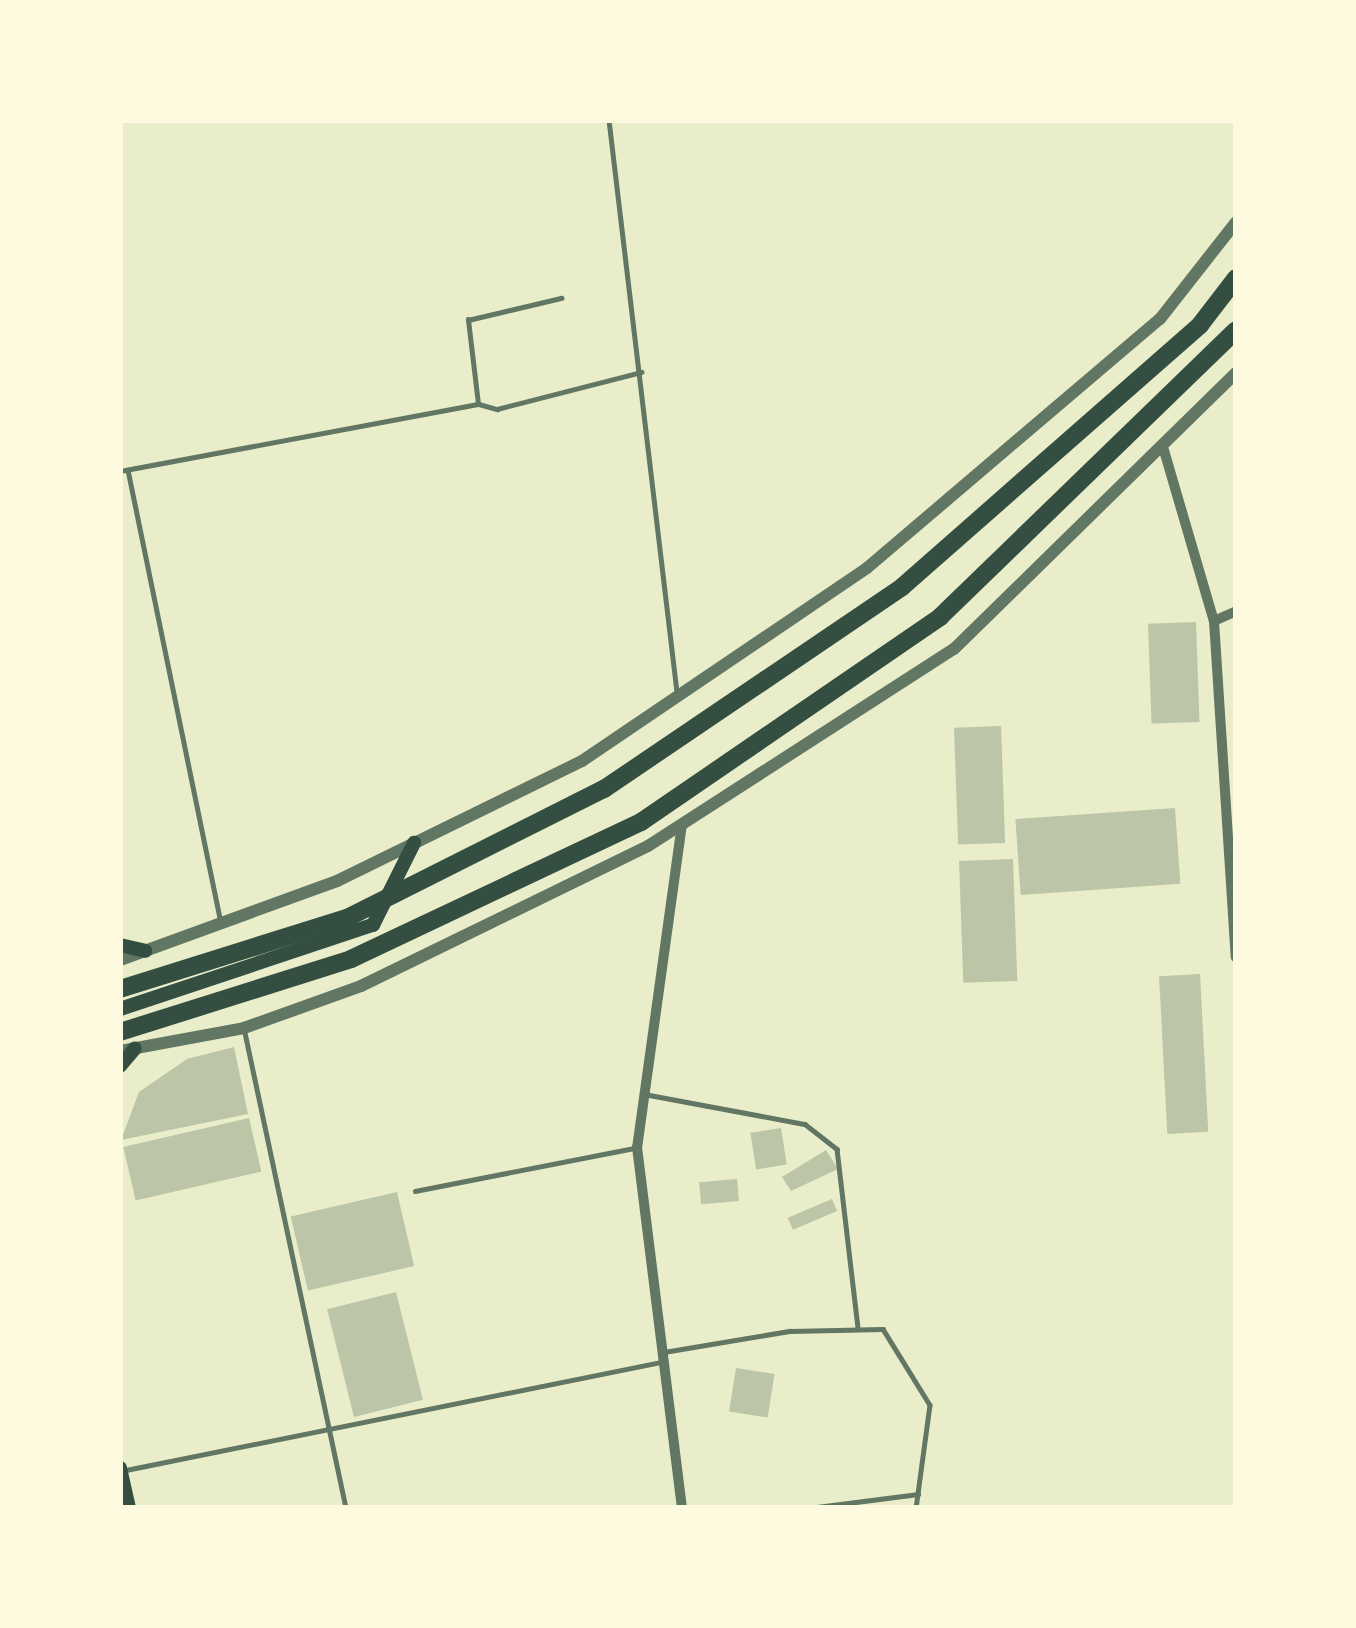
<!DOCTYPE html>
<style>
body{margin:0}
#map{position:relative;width:1356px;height:1628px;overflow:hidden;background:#e9edc9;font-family:Quicksand,sans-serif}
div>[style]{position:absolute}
.building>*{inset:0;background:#bcc5a7;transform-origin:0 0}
.service>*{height:4.5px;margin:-2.25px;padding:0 2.25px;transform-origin:2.25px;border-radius:2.25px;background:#617663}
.minor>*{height:10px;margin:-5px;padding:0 5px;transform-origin:5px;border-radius:5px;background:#617663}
.tertiary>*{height:12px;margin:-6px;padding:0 6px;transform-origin:6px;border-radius:6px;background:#617663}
.secondary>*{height:14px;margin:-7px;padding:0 7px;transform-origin:7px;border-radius:7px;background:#344e41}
.motorway>*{height:18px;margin:-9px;padding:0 9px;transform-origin:9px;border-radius:9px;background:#344e41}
span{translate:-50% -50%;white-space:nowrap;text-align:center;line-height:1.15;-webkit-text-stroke:12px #fefae0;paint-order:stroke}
.frame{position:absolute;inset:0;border:123px solid #fefae0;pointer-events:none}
</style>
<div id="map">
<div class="building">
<div style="left:1196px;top:622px;width:100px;height:48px;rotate:88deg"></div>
<div style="left:1001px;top:726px;width:117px;height:47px;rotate:88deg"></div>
<div style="left:1175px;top:808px;width:76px;height:160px;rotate:86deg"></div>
<div style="left:1013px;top:859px;width:122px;height:54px;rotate:88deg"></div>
<div style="left:1200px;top:974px;width:158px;height:41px;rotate:87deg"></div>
<div style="clip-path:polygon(234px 1047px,248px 1114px,121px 1140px,139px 1092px,187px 1059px)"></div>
<div style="left:249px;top:1118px;width:55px;height:129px;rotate:77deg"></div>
<div style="left:781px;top:1128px;width:37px;height:31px;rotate:81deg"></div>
<div style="clip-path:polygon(826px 1150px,838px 1169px,791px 1191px,782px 1177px)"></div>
<div style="left:737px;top:1179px;width:22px;height:38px;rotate:85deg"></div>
<div style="left:397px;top:1192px;width:76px;height:109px;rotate:77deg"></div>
<div style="left:832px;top:1199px;width:13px;height:48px;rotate:67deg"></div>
<div style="left:396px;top:1292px;width:111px;height:71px;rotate:76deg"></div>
<div style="left:736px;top:1368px;width:39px;height:44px;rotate:9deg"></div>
</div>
<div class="service">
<div style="left:609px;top:120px;width:576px;rotate:83.22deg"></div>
<div style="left:478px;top:404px;width:85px;rotate:-96.8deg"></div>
<div style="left:468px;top:320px;width:96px;rotate:-13.3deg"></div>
<div style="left:128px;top:470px;width:462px;rotate:78.4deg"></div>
<div style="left:120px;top:471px;width:365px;rotate:-10.6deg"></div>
<div style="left:479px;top:404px;width:19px;rotate:16deg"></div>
<div style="left:497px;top:409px;width:149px;rotate:-14.4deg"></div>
<div style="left:244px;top:1028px;width:491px;rotate:78deg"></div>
<div style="left:644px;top:1094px;width:164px;rotate:10.6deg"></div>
<div style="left:805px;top:1124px;width:41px;rotate:38deg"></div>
<div style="left:837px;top:1149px;width:180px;rotate:83.3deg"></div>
<div style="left:415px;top:1191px;width:223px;rotate:-11.1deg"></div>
<div style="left:664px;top:1352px;width:128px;rotate:-9.5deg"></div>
<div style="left:790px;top:1331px;width:93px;rotate:-1.2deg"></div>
<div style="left:883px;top:1329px;width:89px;rotate:58.3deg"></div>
<div style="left:930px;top:1405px;width:104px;rotate:97.7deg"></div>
<div style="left:126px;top:1470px;width:546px;rotate:-11.41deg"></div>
<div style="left:809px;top:1508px;width:110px;rotate:-7.3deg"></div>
</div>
<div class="minor">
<div style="left:1163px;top:447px;width:181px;rotate:73.7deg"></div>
<div style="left:1214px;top:621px;width:337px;rotate:86.3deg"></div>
<div style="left:1214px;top:621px;width:24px;rotate:-24deg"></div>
<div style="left:682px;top:824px;width:326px;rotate:97.9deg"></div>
<div style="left:637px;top:1147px;width:364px;rotate:82.9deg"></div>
</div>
<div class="tertiary">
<div style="left:120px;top:960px;width:231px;rotate:-20deg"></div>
<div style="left:337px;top:881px;width:273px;rotate:-26.1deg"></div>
<div style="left:582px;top:761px;width:344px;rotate:-34.1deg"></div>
<div style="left:867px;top:568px;width:385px;rotate:-40.4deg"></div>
<div style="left:1160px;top:319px;width:123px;rotate:-51.9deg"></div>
<div style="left:120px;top:1051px;width:126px;rotate:-10.5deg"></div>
<div style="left:244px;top:1028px;width:124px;rotate:-19.7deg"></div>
<div style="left:361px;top:986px;width:319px;rotate:-26deg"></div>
<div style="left:648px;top:846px;width:364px;rotate:-32.8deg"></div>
<div style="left:954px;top:649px;width:395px;rotate:-44.4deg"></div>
</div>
<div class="secondary">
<div style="left:120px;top:945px;width:26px;rotate:13deg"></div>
<div style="left:120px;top:1009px;width:267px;rotate:-18.4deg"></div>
<div style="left:373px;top:925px;width:92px;rotate:-63.4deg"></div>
<div style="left:120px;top:1066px;width:23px;rotate:-50deg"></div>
<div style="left:120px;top:1468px;width:41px;rotate:77.3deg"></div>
</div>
<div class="motorway">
<div style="left:120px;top:989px;width:238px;rotate:-17.4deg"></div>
<div style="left:347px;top:918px;width:288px;rotate:-26.7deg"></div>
<div style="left:604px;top:789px;width:360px;rotate:-34.1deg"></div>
<div style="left:902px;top:587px;width:397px;rotate:-41.3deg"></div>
<div style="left:1200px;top:325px;width:59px;rotate:-52.5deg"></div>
<div style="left:120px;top:1032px;width:242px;rotate:-17.5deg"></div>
<div style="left:351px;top:959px;width:321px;rotate:-25.3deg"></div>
<div style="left:641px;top:822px;width:363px;rotate:-34.4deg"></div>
<div style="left:940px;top:617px;width:412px;rotate:-44.1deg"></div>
</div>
<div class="frame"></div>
</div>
